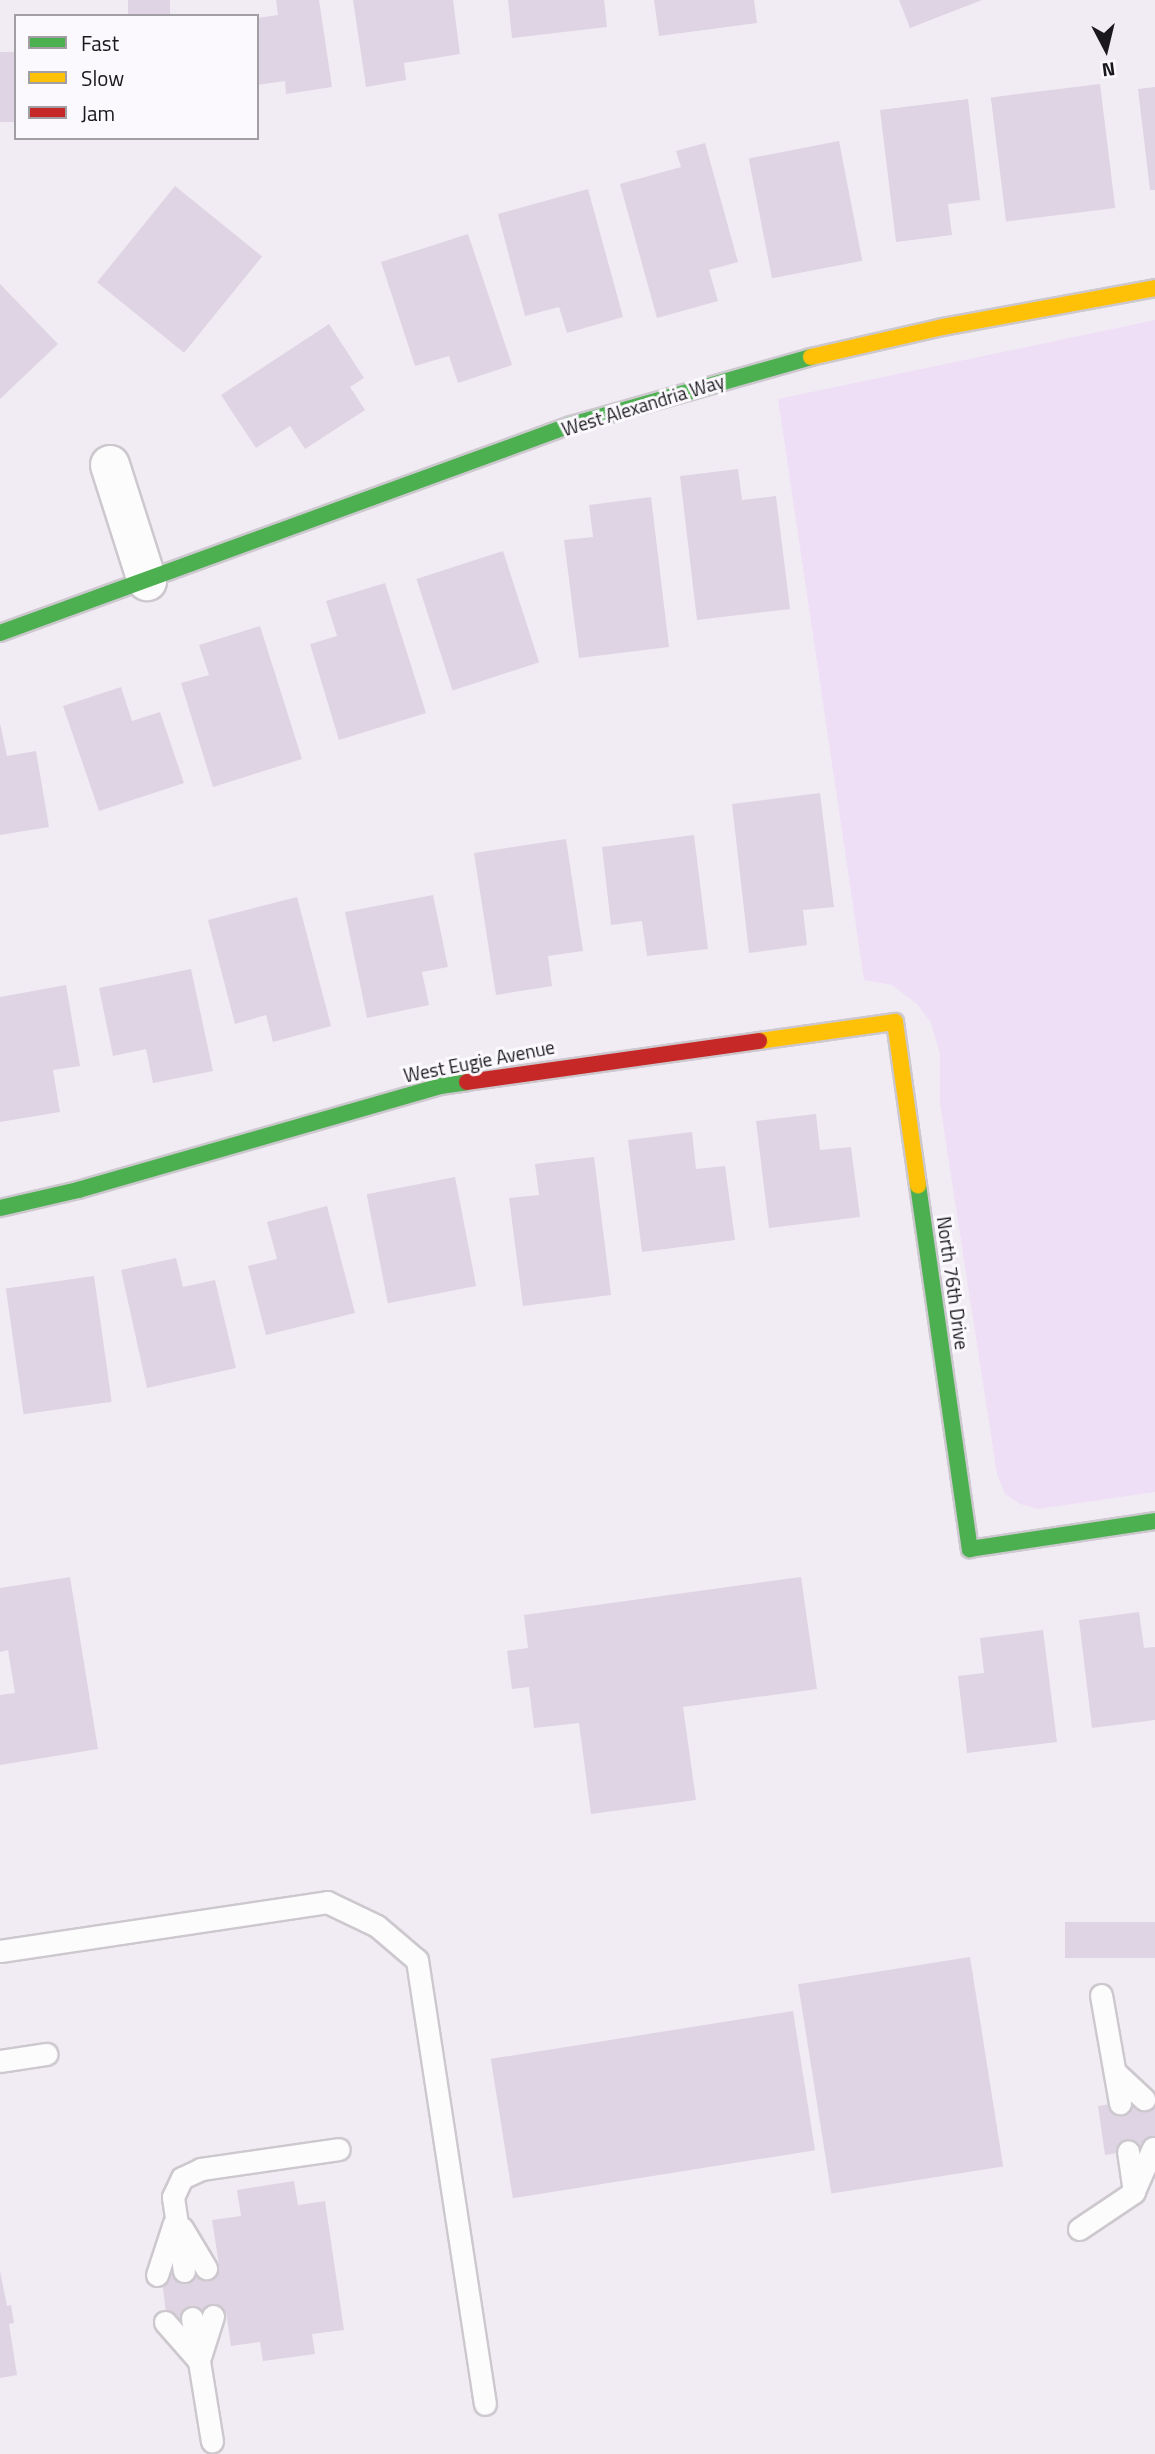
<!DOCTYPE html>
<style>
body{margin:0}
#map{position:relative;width:1155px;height:2454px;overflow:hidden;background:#f1ecf3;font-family:"Titillium Web",sans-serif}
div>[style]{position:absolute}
.green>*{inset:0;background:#eedff6}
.building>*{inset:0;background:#dfd4e3;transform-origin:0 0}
.roads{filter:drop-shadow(2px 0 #ccc8ce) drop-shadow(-2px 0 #ccc8ce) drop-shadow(0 2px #ccc8ce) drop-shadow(0 -2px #ccc8ce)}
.lane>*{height:21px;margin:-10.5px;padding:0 10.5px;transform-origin:10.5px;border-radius:10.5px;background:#fdfcfd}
.street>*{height:38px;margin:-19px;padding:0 19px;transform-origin:19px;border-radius:19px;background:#fdfcfd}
.fast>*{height:16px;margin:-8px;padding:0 8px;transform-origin:8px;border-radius:8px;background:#4caf50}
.slow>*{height:16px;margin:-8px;padding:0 8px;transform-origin:8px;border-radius:8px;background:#ffc107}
.jam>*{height:16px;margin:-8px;padding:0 8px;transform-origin:8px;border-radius:8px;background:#c62828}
span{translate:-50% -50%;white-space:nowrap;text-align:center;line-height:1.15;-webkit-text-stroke:6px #fcf9fe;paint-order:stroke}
.street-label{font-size:19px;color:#1b181d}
.legend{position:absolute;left:14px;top:14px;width:245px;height:126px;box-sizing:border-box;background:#fcf9fe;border:2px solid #a29fa4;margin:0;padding:9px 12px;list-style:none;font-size:21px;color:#1b181d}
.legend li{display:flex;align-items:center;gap:14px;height:35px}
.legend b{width:35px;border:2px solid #a29fa4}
.north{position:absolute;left:1071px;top:14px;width:70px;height:70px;-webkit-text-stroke:5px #fcf9fe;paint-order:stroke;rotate:173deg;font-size:19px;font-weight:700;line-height:28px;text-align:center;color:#1b181d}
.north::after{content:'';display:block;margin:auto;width:24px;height:32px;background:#1b181d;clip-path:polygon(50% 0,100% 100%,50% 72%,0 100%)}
</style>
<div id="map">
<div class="green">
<div style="clip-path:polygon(1155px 320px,1155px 1492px,1038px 1509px,1020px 1504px,1005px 1494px,997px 1474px,940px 1104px,940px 1054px,931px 1023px,917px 1004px,892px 985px,864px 980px,778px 399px)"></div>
</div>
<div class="building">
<div style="left:128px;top:0;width:42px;height:16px"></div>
<div style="clip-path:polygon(276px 0,319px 0,332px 87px,286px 94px,285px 81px,257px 85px,257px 18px,278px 15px)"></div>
<div style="clip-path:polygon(353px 0,453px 0,460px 54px,404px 63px,406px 80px,366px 87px)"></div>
<div style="clip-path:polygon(508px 0,604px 0,607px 27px,512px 38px)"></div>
<div style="clip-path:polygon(654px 0,754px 0,757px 23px,659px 36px)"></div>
<div style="clip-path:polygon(899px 0,982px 0,910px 28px)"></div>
<div style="left:16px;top:52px;width:70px;height:16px;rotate:90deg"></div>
<div style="left:1100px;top:84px;width:125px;height:110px;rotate:83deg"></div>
<div style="clip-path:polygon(1155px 87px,1155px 190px,1150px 190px,1138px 89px)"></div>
<div style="clip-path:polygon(968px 99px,980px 200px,948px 204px,952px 235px,896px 242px,880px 110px)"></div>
<div style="left:839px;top:141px;width:122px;height:92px;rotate:79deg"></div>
<div style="clip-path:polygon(705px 143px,738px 262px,709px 270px,718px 301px,657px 318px,620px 184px,681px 167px,676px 151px)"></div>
<div style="left:175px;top:186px;width:112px;height:124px;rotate:39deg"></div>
<div style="clip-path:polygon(588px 189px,623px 317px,567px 333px,559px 307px,525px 316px,498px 214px)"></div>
<div style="clip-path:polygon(468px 234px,512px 365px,458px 383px,449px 356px,415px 366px,381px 262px)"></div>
<div style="clip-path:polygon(0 284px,58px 344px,0 399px)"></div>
<div style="clip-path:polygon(329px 324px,364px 378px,350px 387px,365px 410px,305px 449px,290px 426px,256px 448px,221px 395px)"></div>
<div style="clip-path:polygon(738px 469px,742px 500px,776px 496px,790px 609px,697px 620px,680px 476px)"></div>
<div style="clip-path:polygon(651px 497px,669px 647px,579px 658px,564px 540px,593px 537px,589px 505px)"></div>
<div style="left:503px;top:551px;width:117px;height:91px;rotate:72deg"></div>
<div style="clip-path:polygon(385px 583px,426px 713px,339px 740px,310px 644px,337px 636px,326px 601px)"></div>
<div style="clip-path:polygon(260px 626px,302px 759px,213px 787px,181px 683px,209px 675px,199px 645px)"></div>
<div style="clip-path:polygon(121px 687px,132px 721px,160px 712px,184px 783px,99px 811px,63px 706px)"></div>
<div style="clip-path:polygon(0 723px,7px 756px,36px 751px,49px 827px,0 835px)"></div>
<div style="clip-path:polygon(820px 793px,834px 907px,803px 910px,807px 945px,749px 953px,732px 804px)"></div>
<div style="clip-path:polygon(694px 835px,708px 949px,647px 956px,642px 921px,611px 925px,602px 847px)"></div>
<div style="clip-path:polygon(566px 839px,583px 951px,548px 956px,552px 986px,496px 995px,474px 853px)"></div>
<div style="clip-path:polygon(433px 895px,448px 967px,422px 972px,429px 1005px,367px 1018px,345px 912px)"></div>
<div style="clip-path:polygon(297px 897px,331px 1026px,273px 1042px,266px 1015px,235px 1024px,208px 920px)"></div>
<div style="clip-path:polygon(191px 969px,213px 1071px,153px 1083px,146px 1049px,113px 1056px,99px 988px)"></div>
<div style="clip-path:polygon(66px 985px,80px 1066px,53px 1070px,60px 1112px,0 1122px,0 997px)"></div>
<div style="clip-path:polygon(816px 1114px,820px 1150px,851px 1147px,860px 1217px,769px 1228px,756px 1121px)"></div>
<div style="clip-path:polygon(692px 1132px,696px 1169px,725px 1166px,735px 1240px,642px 1252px,628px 1140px)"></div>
<div style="clip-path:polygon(594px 1157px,611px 1295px,523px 1306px,509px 1198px,539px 1195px,535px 1164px)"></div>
<div style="left:455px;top:1177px;width:111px;height:90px;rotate:79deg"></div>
<div style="clip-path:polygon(327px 1206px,355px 1313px,266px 1335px,248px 1266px,277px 1259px,267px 1222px)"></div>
<div style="clip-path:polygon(176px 1258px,183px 1287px,215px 1280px,236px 1368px,147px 1388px,121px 1270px)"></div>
<div style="left:94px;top:1276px;width:127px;height:89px;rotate:82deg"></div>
<div style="clip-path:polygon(70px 1577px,98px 1749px,0 1765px,0 1695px,15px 1693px,8px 1650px,0 1652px,0 1588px)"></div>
<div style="clip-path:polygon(801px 1577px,817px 1689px,683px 1707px,696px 1800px,591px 1814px,579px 1723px,534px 1728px,529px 1687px,512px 1689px,507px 1651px,528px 1648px,524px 1615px)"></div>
<div style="clip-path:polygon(1139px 1612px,1144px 1648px,1155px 1647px,1155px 1720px,1092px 1728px,1079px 1620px)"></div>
<div style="clip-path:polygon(1043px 1630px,1057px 1742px,967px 1753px,958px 1676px,984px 1673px,980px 1638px)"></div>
<div style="left:1155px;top:1922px;width:36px;height:90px;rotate:90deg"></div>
<div style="left:970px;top:1957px;width:212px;height:174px;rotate:81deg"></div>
<div style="left:793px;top:2011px;width:141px;height:306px;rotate:81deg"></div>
<div style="clip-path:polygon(1155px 2097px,1155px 2147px,1105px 2155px,1098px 2106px)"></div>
<div style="clip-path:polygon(294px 2181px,298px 2205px,325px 2201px,344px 2330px,312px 2334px,315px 2354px,263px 2361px,260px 2342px,231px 2346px,226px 2312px,167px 2320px,161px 2273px,219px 2265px,212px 2220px,241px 2216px,237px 2190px)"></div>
<div style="clip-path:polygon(0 2271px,7px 2306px,11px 2305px,14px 2323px,9px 2324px,17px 2375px,0 2378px)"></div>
</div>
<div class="roads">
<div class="lane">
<div style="left:0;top:1951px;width:331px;rotate:-8.5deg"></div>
<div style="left:327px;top:1902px;width:55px;rotate:25.6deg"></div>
<div style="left:377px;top:1926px;width:52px;rotate:40.4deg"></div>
<div style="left:417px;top:1960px;width:449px;rotate:81.3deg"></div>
<div style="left:1101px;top:1995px;width:110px;rotate:80deg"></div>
<div style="left:0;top:2061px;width:47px;rotate:-8.7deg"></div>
<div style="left:1115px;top:2072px;width:40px;rotate:43deg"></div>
<div style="left:1134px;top:2191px;width:47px;rotate:-66.2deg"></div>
<div style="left:182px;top:2228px;width:47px;rotate:59deg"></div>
<div style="left:1079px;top:2229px;width:66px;rotate:-33.9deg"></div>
<div style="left:1134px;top:2192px;width:41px;rotate:-98.3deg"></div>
<div style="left:184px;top:2271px;width:75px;rotate:-98.5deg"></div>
<div style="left:173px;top:2197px;width:21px;rotate:-65deg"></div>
<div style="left:182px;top:2178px;width:21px;rotate:-25deg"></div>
<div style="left:201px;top:2169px;width:139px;rotate:-8.2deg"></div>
<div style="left:157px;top:2275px;width:55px;rotate:-71.9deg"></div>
<div style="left:192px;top:2318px;width:125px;rotate:80.8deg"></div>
<div style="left:165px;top:2322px;width:52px;rotate:48.9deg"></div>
<div style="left:200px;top:2357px;width:43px;rotate:-72.4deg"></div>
</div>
<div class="street">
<div style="left:110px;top:465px;width:122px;rotate:72.3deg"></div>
</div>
<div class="fast">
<div style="left:0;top:633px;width:608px;rotate:-20.02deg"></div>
<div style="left:571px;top:425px;width:249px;rotate:-15.8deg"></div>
<div style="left:918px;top:1185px;width:368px;rotate:81.9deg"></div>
<div style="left:970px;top:1549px;width:187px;rotate:-8.6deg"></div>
<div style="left:0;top:1208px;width:80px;rotate:-13deg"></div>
<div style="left:78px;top:1190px;width:377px;rotate:-16deg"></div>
<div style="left:440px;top:1086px;width:27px;rotate:-8deg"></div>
</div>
<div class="slow">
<div style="left:811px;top:357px;width:135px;rotate:-12.8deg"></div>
<div style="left:943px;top:327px;width:216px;rotate:-10.4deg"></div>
<div style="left:759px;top:1041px;width:137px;rotate:-8deg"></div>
<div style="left:895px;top:1022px;width:165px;rotate:82deg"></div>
</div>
<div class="jam">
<div style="left:467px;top:1082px;width:295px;rotate:-8deg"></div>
</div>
</div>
<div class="street-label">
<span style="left:643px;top:405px;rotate:-17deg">West Alexandria Way</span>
<span style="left:479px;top:1061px;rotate:-11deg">West Eugie Avenue</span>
<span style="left:953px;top:1283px;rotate:82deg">North 76th Drive</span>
</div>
<ul class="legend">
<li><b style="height:9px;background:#4caf50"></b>Fast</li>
<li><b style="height:9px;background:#ffc107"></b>Slow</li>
<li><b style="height:9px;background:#c62828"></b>Jam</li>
</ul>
<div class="north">N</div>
</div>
